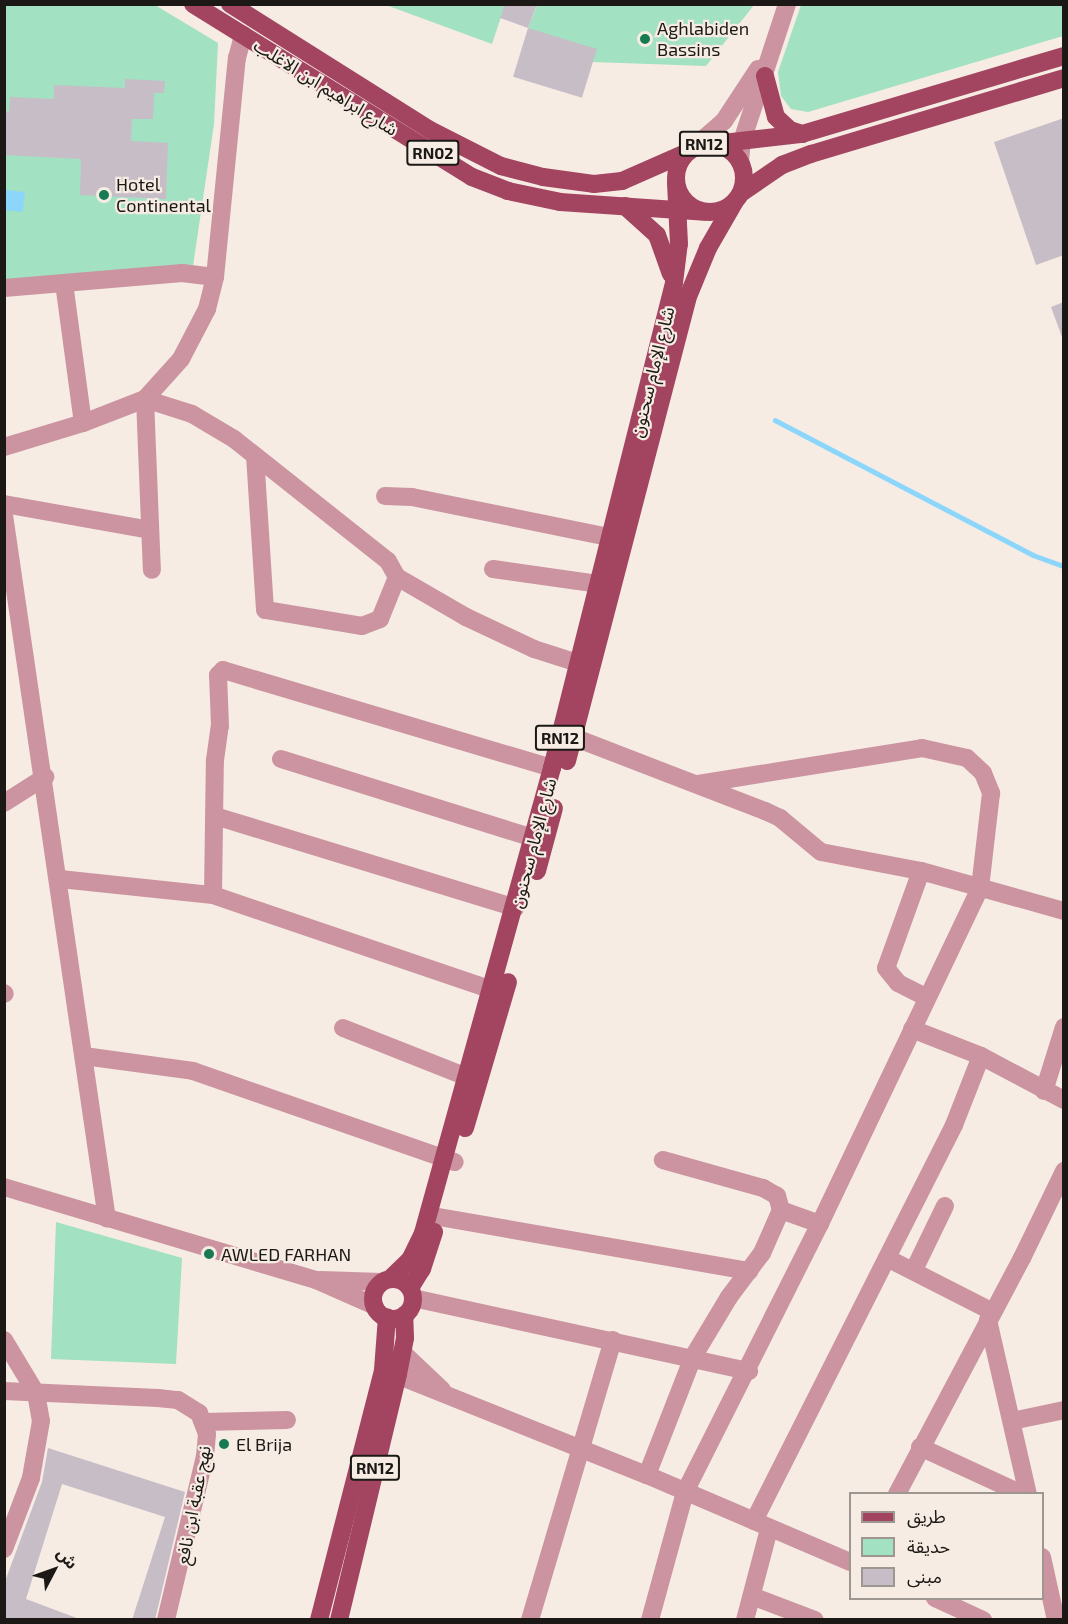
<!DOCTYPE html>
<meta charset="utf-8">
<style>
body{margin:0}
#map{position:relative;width:1068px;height:1624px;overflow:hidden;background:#f6ece3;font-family:"Exo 2","Noto Sans Arabic",sans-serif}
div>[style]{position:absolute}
.green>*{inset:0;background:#a2e1c1}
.water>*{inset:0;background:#8cd6fc;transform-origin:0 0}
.stream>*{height:4.5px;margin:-2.25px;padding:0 2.25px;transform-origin:2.25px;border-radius:2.25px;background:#8cd6fc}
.building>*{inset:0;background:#c7bdc6;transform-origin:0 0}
.minor>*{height:18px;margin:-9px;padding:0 9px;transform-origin:9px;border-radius:9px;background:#cb94a0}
.major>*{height:18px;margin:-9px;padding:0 9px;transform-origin:9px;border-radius:9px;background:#a34561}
.major>.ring{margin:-9px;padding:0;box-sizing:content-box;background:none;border:18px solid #a34561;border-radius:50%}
.dots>*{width:16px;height:16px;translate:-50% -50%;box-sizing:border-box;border:3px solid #f6ece3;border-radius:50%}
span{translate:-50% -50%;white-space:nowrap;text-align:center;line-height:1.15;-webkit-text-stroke:4.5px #f6ece3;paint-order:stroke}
.shield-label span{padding:2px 4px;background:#f6ece3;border:2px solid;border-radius:4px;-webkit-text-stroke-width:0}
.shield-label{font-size:16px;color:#1b1815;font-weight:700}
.poi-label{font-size:18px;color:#1b1815}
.left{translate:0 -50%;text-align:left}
.street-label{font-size:18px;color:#1b1815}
.frame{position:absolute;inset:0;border:6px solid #1b1815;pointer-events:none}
.legend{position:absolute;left:849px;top:1492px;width:195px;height:108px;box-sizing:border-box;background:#f6ece3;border:2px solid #9e9791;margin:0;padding:8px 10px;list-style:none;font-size:18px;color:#1b1815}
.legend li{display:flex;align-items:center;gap:12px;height:30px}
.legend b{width:30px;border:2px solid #9e9791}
.north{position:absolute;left:24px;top:1540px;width:60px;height:60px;-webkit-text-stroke:4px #f6ece3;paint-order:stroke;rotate:49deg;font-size:16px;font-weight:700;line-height:24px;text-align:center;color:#1b1815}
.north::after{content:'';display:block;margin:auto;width:21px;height:27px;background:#1b1815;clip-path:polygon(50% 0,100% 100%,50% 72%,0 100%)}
</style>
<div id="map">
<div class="green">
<div style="clip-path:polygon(5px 5px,155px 5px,218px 43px,214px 124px,193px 266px,5px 280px)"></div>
<div style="clip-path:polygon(386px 5px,505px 5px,492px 44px)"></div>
<div style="clip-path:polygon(537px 5px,754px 5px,706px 66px,593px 62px,528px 28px)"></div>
<div style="clip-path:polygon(801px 5px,1063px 5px,1063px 36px,808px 112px,791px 109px,781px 96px,778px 72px)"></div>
<div style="clip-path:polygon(56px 1222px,182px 1258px,176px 1364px,51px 1359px)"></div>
</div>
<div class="water">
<div style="left:5px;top:190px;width:20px;height:20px;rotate:6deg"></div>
</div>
<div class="stream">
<div style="left:775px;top:420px;width:291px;rotate:27.6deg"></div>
<div style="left:1033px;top:555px;width:33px;rotate:20deg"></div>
</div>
<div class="building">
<div style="clip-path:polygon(505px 4px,537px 4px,528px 28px,500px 18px)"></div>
<div style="left:528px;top:28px;width:72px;height:51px;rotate:17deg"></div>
<div style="clip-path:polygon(125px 79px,165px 81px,164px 93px,154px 93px,153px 119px,132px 119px,131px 141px,168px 143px,166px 199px,80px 195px,81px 159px,4px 155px,4px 111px,9px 112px,10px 97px,54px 99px,54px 85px,125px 88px)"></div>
<div style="clip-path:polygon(1064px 118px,1064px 255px,1036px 265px,994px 142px)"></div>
<div style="clip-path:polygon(1064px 302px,1064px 336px,1062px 337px,1051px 307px)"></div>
<div style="clip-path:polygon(48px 1448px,185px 1492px,155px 1620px,132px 1620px,165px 1517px,62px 1484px,26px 1599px,82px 1620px,4px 1620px,4px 1584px,42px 1482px)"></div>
</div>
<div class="minor">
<div style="left:693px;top:148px;width:41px;rotate:-41.1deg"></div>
<div style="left:724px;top:121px;width:62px;rotate:-56.8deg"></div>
<div style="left:740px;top:162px;width:21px;rotate:-85deg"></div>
<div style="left:742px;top:141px;width:144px;rotate:-71.8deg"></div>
<div style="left:215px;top:277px;width:220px;rotate:-84.3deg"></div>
<div style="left:237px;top:58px;width:24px;rotate:-75deg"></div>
<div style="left:64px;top:283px;width:141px;rotate:82.3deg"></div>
<div style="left:4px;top:288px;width:179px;rotate:-4.8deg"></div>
<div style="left:182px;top:273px;width:33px;rotate:7deg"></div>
<div style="left:215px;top:277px;width:33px;rotate:104deg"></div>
<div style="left:207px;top:309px;width:56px;rotate:117.5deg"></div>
<div style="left:181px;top:359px;width:54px;rotate:132deg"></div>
<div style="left:145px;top:399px;width:66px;rotate:158.8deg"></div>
<div style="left:83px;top:423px;width:83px;rotate:163.1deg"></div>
<div style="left:145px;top:399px;width:49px;rotate:17.7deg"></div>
<div style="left:192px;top:414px;width:49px;rotate:30.8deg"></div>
<div style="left:234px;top:439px;width:196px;rotate:38.4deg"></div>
<div style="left:388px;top:561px;width:18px;rotate:61deg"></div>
<div style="left:397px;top:577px;width:45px;rotate:112deg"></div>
<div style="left:380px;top:619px;width:19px;rotate:159deg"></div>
<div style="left:362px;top:626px;width:98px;rotate:-170.6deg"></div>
<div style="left:265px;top:610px;width:154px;rotate:-93.7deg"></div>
<div style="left:145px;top:399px;width:171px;rotate:87.7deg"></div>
<div style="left:385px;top:496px;width:27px;rotate:2deg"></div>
<div style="left:412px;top:497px;width:216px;rotate:11.5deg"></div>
<div style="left:4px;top:504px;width:148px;rotate:10.1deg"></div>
<div style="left:4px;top:515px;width:711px;rotate:81.68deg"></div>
<div style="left:493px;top:569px;width:120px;rotate:8.1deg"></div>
<div style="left:397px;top:577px;width:80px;rotate:30.1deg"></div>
<div style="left:466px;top:617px;width:75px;rotate:25.2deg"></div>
<div style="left:534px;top:649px;width:46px;rotate:17.7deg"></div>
<div style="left:573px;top:737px;width:206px;rotate:21.1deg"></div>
<div style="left:765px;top:811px;width:17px;rotate:25deg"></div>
<div style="left:780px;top:818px;width:53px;rotate:39.7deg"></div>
<div style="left:821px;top:852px;width:102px;rotate:10.8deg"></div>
<div style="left:921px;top:871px;width:148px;rotate:15.6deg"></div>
<div style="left:281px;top:759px;width:264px;rotate:17.4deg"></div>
<div style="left:698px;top:784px;width:227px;rotate:-9.1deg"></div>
<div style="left:922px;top:748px;width:46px;rotate:12.5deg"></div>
<div style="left:967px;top:758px;width:22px;rotate:43deg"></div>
<div style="left:983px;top:773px;width:22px;rotate:68deg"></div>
<div style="left:991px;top:793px;width:96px;rotate:96.6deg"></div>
<div style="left:980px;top:888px;width:372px;rotate:115.5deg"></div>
<div style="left:4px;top:803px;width:49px;rotate:-32.4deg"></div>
<div style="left:215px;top:816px;width:314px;rotate:17deg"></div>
<div style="left:921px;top:871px;width:103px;rotate:109.8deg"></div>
<div style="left:886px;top:968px;width:19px;rotate:51deg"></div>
<div style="left:898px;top:983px;width:31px;rotate:27deg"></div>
<div style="left:60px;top:879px;width:154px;rotate:6deg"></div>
<div style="left:213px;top:895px;width:295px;rotate:18.8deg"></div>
<div style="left:213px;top:895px;width:135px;rotate:-89.2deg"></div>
<div style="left:215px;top:760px;width:34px;rotate:-82deg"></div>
<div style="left:220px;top:726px;width:51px;rotate:-92.2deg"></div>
<div style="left:218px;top:675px;width:7px;rotate:-45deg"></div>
<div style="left:223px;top:670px;width:343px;rotate:16.6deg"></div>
<div style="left:4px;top:993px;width:1px;rotate:45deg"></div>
<div style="left:343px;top:1028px;width:133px;rotate:21.6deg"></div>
<div style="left:912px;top:1029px;width:74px;rotate:21.4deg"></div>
<div style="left:981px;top:1056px;width:94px;rotate:27.9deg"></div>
<div style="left:84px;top:1056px;width:110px;rotate:7.8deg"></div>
<div style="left:193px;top:1071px;width:277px;rotate:19.2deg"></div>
<div style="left:1044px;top:1091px;width:67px;rotate:-72.6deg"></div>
<div style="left:4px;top:1187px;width:326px;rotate:16.6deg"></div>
<div style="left:316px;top:1280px;width:64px;rotate:23.8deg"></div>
<div style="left:439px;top:1217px;width:315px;rotate:9.9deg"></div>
<div style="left:887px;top:1258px;width:119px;rotate:27deg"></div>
<div style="left:914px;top:1270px;width:71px;rotate:-64.2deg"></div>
<div style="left:321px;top:1280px;width:61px;rotate:1.9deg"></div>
<div style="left:413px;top:1298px;width:344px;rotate:12.3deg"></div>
<div style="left:988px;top:1320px;width:179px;rotate:77.1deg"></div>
<div style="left:4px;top:1340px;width:62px;rotate:58.9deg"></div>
<div style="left:36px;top:1393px;width:28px;rotate:80deg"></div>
<div style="left:41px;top:1421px;width:58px;rotate:100deg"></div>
<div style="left:31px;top:1478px;width:76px;rotate:110.8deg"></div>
<div style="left:402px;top:1352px;width:55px;rotate:43.5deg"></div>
<div style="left:384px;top:1370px;width:283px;rotate:21.8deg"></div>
<div style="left:647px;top:1475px;width:221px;rotate:23.2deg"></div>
<div style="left:4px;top:1391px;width:154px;rotate:2.6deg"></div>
<div style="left:158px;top:1398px;width:20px;rotate:6deg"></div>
<div style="left:178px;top:1400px;width:25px;rotate:32deg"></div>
<div style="left:199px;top:1413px;width:22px;rotate:69deg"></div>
<div style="left:207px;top:1434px;width:22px;rotate:95deg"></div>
<div style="left:205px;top:1456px;width:169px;rotate:103.4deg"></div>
<div style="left:1012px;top:1421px;width:53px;rotate:-11.9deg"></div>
<div style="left:204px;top:1422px;width:83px;rotate:-1.4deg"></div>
<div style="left:920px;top:1447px;width:112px;rotate:24.7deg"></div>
<div style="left:647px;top:1475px;width:127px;rotate:-68.7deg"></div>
<div style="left:693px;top:1357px;width:70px;rotate:-59deg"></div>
<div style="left:729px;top:1297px;width:55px;rotate:-53.1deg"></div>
<div style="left:762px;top:1253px;width:47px;rotate:-66.2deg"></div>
<div style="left:781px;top:1210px;width:15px;rotate:-106deg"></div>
<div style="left:777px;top:1196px;width:16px;rotate:-150deg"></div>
<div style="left:763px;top:1188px;width:104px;rotate:-164.4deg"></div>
<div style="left:897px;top:1494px;width:267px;rotate:-62.1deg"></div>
<div style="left:1022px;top:1258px;width:97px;rotate:-64.2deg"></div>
<div style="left:754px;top:1521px;width:444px;rotate:-63.2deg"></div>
<div style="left:954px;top:1125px;width:74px;rotate:-68.6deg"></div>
<div style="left:1042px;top:1557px;width:65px;rotate:77.5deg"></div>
<div style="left:752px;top:1596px;width:67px;rotate:20.9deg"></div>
<div style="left:935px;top:1598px;width:53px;rotate:24.6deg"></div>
<div style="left:530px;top:1620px;width:292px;rotate:-73.5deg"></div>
<div style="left:650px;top:1620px;width:133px;rotate:-74.7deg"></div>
<div style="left:685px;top:1492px;width:300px;rotate:-63.3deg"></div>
<div style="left:820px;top:1224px;width:41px;rotate:-160.3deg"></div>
<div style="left:745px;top:1620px;width:94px;rotate:-75.2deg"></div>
</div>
<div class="major">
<div style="left:193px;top:4px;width:328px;rotate:31.8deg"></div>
<div style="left:472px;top:177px;width:39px;rotate:21deg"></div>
<div style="left:508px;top:191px;width:53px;rotate:11.9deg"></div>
<div style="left:560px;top:202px;width:145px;rotate:3.9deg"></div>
<div style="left:230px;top:4px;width:236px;rotate:32.2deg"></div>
<div style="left:430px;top:130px;width:80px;rotate:26.9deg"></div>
<div style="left:501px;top:166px;width:43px;rotate:14.7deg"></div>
<div style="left:543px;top:177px;width:51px;rotate:7.8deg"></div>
<div style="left:594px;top:184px;width:28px;rotate:-6deg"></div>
<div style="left:622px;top:181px;width:72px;rotate:-23.7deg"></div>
<div style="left:765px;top:76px;width:42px;rotate:75deg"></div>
<div style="left:776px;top:117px;width:19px;rotate:43deg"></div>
<div style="left:790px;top:130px;width:13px;rotate:18deg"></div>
<div style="left:714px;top:144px;width:89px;rotate:-6.5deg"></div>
<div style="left:802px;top:134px;width:273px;rotate:-16.6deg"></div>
<div class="ring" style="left:676px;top:144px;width:50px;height:50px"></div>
<div style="left:741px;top:193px;width:50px;rotate:-34.3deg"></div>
<div style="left:782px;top:165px;width:31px;rotate:-21deg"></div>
<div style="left:811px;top:154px;width:264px;rotate:-16.7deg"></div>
<div style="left:625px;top:206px;width:43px;rotate:42.2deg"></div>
<div style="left:657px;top:235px;width:41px;rotate:70.3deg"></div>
<div style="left:567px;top:761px;width:477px;rotate:-75.4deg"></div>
<div style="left:687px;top:299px;width:55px;rotate:-67.6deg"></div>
<div style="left:708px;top:248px;width:54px;rotate:-60.1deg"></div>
<div style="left:537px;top:871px;width:65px;rotate:-74.9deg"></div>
<div style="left:465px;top:1128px;width:152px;rotate:-73.6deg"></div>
<div style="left:390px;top:1279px;width:28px;rotate:-44deg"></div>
<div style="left:410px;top:1260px;width:30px;rotate:-64deg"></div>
<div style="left:423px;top:1233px;width:483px;rotate:-74.5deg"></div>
<div style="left:552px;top:768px;width:500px;rotate:-75.88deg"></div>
<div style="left:674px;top:283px;width:39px;rotate:-83deg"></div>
<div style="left:679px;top:244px;width:62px;rotate:-92.8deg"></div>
<div class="ring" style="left:373px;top:1279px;width:22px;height:22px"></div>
<div style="left:410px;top:1288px;width:22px;rotate:-58deg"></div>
<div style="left:422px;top:1269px;width:39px;rotate:-72deg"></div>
<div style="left:319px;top:1620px;width:258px;rotate:-75.6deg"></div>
<div style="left:383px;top:1370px;width:53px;rotate:-85.7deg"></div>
<div style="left:339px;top:1620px;width:253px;rotate:-76.5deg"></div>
<div style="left:398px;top:1374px;width:37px;rotate:-79deg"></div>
<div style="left:405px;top:1338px;width:23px;rotate:-92deg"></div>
</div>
<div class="dots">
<div style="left:645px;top:39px;background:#177a52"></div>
<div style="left:104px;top:195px;background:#177a52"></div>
<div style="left:209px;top:1254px;background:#177a52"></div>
<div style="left:224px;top:1444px;background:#177a52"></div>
</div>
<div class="shield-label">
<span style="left:704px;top:144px">RN12</span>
<span style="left:433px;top:153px">RN02</span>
<span style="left:560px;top:738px">RN12</span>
<span style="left:375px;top:1468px">RN12</span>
</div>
<div class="poi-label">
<span class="left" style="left:657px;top:39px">Aghlabiden<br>Bassins</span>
<span class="left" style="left:116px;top:195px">Hotel<br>Continental</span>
<span class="left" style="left:221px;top:1254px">AWLED FARHAN</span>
<span class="left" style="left:236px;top:1444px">El Brija</span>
</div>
<div class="street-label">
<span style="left:326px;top:87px;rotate:32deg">شارع ابراهيم ابن الاغلب</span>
<span style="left:652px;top:372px;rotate:-76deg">شارع الإمام سحنون</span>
<span style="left:533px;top:843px;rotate:-75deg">شارع الإمام سحنون</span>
<span style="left:193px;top:1505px;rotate:-79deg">نهج عقبة ابن نافع</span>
</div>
<div class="frame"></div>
<ul class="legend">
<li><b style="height:8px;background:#a34561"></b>طريق</li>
<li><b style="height:16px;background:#a2e1c1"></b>حديقة</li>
<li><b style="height:16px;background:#c7bdc6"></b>مبنى</li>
</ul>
<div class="north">ش</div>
</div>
